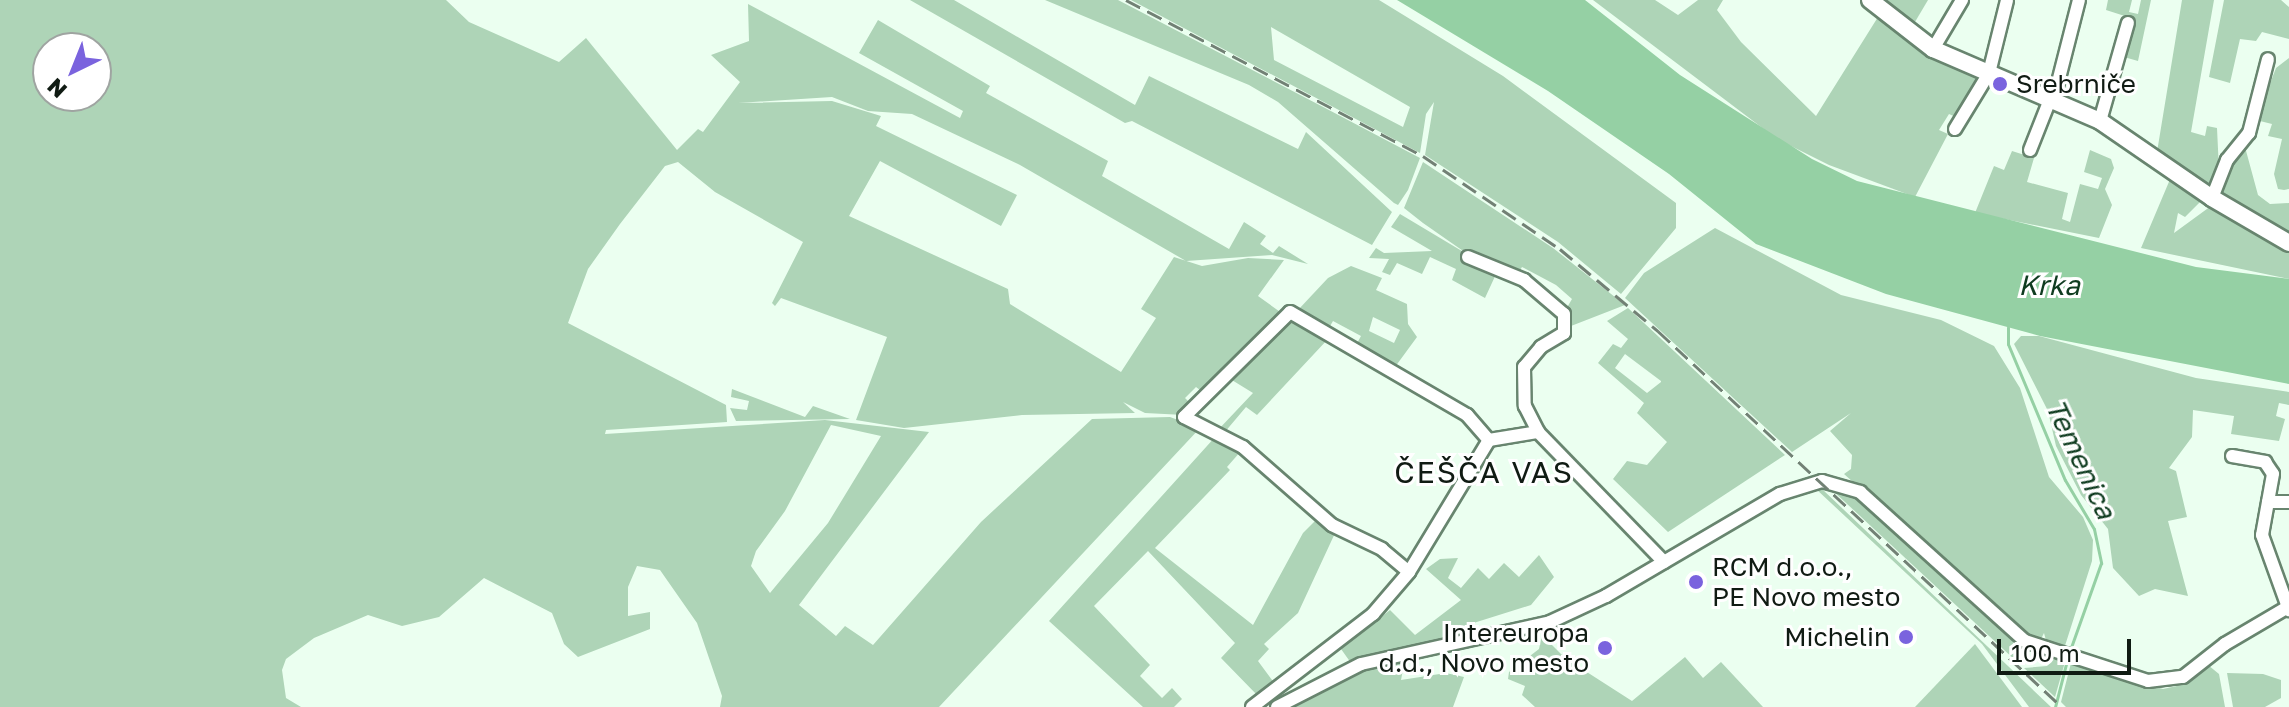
<!DOCTYPE html>
<meta charset="utf-8">
<style>
body{margin:0}
#map{position:relative;width:2289px;height:707px;overflow:hidden;background:#ebfff0;font-family:"Golos Text",sans-serif}
div>[style]{position:absolute}
.green>*{inset:0;background:#aed4b7}
.water>*{inset:0;background:#95d0a4}
.stream>*{height:3px;margin:-1.5px;padding:0 1.5px;transform-origin:1.5px;border-radius:1.5px;background:#95d0a4}
.roads{filter:drop-shadow(2px 0 #68856f) drop-shadow(-2px 0 #68856f) drop-shadow(0 2px #68856f) drop-shadow(0 -2px #68856f)}
.minor>*{height:12px;margin:-6px;padding:0 6px;transform-origin:6px;border-radius:6px;background:#fff}
.major>*{height:16px;margin:-8px;padding:0 8px;transform-origin:8px;border-radius:8px;background:#fff}
.rail>*{height:3px;margin-top:-1.5px;transform-origin:0;background:repeating-linear-gradient(90deg,#728175 0 16px,transparent 0 24px)}
.dots>*{width:22px;height:22px;translate:-50% -50%;box-sizing:border-box;border:4px solid #fff;border-radius:50%}
span{translate:-50% -50%;white-space:nowrap;text-align:center;line-height:1.15;-webkit-text-stroke:6px #fff;paint-order:stroke}
.poi-label{font-size:26px;color:#101b13}
.left{translate:0 -50%;text-align:left}
.right{translate:-100% -50%;text-align:right}
.water-label{font-size:28px;color:#0f3c20;font-style:italic}
.quarter-label{font-size:30px;color:#101b13;letter-spacing:2px}
.north{position:absolute;left:32px;top:32px;width:80px;height:80px;box-sizing:border-box;background:#fff;border:2px solid #9fa4a1;border-radius:50%;rotate:223deg;font-size:22px;font-weight:700;line-height:32px;text-align:center;color:#101b13}
.north::after{content:'';display:block;margin:auto;width:28px;height:36px;background:#7a63de;clip-path:polygon(50% 0,100% 100%,50% 72%,0 100%)}
.scale{position:absolute;left:1997px;top:639px;width:134px;height:36px;box-sizing:border-box;border:4px solid #101b13;border-top:0;padding-left:10px;font-size:24px;line-height:28px;white-space:nowrap;color:#101b13;-webkit-text-stroke:6px #fff;paint-order:stroke}
</style>
<div id="map">
<div class="green">
<div style="clip-path:polygon(evenodd,0 0,446px 0,469px 22px,559px 62px,586px 38px,677px 150px,698px 129px,703px 132px,740px 82px,711px 55px,749px 41px,748px 4px,960px 118px,963px 111px,859px 53px,878px 20px,990px 86px,986px 93px,1108px 161px,1102px 176px,1229px 249px,1244px 222px,1266px 236px,1260px 244px,1273px 253px,1279px 246px,1308px 264px,1272px 255px,1186px 261px,1020px 165px,912px 114px,868px 111px,832px 97px,738px 103px,832px 101px,881px 116px,876px 126px,1017px 195px,1001px 226px,880px 161px,849px 216px,1008px 289px,1010px 304px,1121px 372px,1156px 318px,1141px 309px,1174px 257px,1202px 266px,1248px 258px,1284px 260px,1258px 296px,1283px 314px,1205px 394px,1196px 387px,1185px 398px,1193px 406px,1184px 415px,1145px 413px,1123px 402px,1135px 413px,1022px 415px,904px 428px,856px 420px,887px 337px,781px 298px,775px 306px,772px 303px,803px 242px,715px 192px,678px 162px,665px 166px,620px 224px,588px 269px,568px 323px,726px 405px,727px 422px,606px 430px,605px 434px,825px 420px,929px 432px,799px 605px,836px 636px,845px 626px,873px 645px,981px 522px,1092px 419px,1170px 417px,1200px 428px,939px 707px,720px 707px,722px 696px,697px 623px,660px 570px,637px 566px,628px 587px,628px 616px,650px 612px,650px 629px,578px 657px,564px 644px,552px 613px,484px 578px,439px 617px,402px 626px,368px 615px,314px 638px,286px 659px,282px 670px,286px 698px,301px 707px,0 707px,0 0,48px 48px,96px 48px,96px 96px,48px 96px,48px 48px,0 0,831px 425px,881px 436px,828px 523px,770px 593px,751px 566px,756px 551px,785px 511px,831px 425px)"></div>
<div style="clip-path:polygon(910px 0,954px 0,1135px 105px,1149px 76px,1298px 149px,1306px 132px,1392px 212px,1372px 245px,1132px 121px,1125px 123px)"></div>
<div style="clip-path:polygon(1045px 0,1118px 0,1327px 109px,1420px 158px,1408px 190px,1398px 205px,1394px 203px,1278px 102px,1249px 85px)"></div>
<div style="clip-path:polygon(evenodd,1131px 0,1379px 0,1503px 76px,1676px 203px,1676px 228px,1621px 294px,1558px 242px,1425px 155px,1434px 102px,1426px 114px,1420px 153px,1131px 0,1271px 27px,1410px 107px,1403px 127px,1274px 60px,1271px 27px)"></div>
<div style="clip-path:polygon(1593px 0,1655px 0,1678px 15px,1698px 0,1723px 0,1717px 10px,1741px 42px,1816px 116px,1878px 17px,1924px 53px,1982px 78px,1958px 118px,1949px 114px,1939px 130px,1948px 134px,1915px 197px,1829px 165px,1777px 139px)"></div>
<div style="clip-path:polygon(1879px 0,1928px 0,1912px 27px)"></div>
<div style="clip-path:polygon(2108px 0,2132px 0,2129px 12px,2138px 14px,2141px 0,2151px 0,2138px 61px,2124px 57px,2131px 18px,2106px 10px)"></div>
<div style="clip-path:polygon(2182px 0,2214px 0,2191px 132px,2205px 136px,2207px 126px,2217px 128px,2219px 170px,2210px 186px,2157px 152px)"></div>
<div style="clip-path:polygon(2224px 0,2281px 0,2289px 7px,2289px 39px,2262px 32px,2256px 41px,2240px 39px,2230px 83px,2209px 77px)"></div>
<div style="clip-path:polygon(2289px 58px,2289px 189px,2284px 190px,2278px 189px,2274px 174px,2282px 139px,2268px 136px,2272px 124px,2256px 120px,2276px 68px)"></div>
<div style="clip-path:polygon(2245px 147px,2258px 195px,2270px 204px,2289px 203px,2289px 236px,2221px 195px,2238px 149px)"></div>
<div style="clip-path:polygon(2090px 150px,2111px 159px,2114px 168px,2105px 189px,2112px 205px,2099px 238px,1975px 213px,1994px 166px,2004px 170px,2012px 151px,2034px 158px,2027px 182px,2068px 193px,2062px 219px,2070px 222px,2080px 184px,2098px 189px,2102px 178px,2084px 172px)"></div>
<div style="clip-path:polygon(1423px 162px,1553px 248px,1625px 305px,1571px 326px,1565px 311px,1572px 299px,1556px 285px,1522px 267px,1517px 275px,1466px 253px,1423px 223px,1404px 208px)"></div>
<div style="clip-path:polygon(2171px 177px,2200px 202px,2185px 217px,2178px 213px,2174px 233px,2211px 206px,2289px 248px,2289px 279px,2141px 248px)"></div>
<div style="clip-path:polygon(1400px 214px,1497px 272px,1485px 298px,1452px 280px,1456px 269px,1430px 257px,1422px 274px,1397px 263px,1390px 275px,1382px 272px,1389px 259px,1369px 258px,1376px 248px,1384px 253px,1432px 251px,1391px 227px)"></div>
<div style="clip-path:polygon(1715px 228px,1841px 295px,1941px 320px,1994px 346px,2020px 388px,2049px 477px,2083px 517px,2093px 540px,2092px 561px,2063px 652px,2047px 644px,2044px 633px,2040px 641px,2018px 629px,1844px 474px,1851px 469px,1852px 455px,1830px 431px,1851px 413px,1792px 452px,1625px 298px,1644px 273px)"></div>
<div style="clip-path:polygon(evenodd,1351px 266px,1382px 278px,1376px 290px,1407px 304px,1408px 324px,1417px 337px,1395px 367px,1355px 347px,1361px 336px,1333px 321px,1326px 333px,1298px 310px,1328px 278px,1351px 266px,1373px 317px,1400px 330px,1394px 343px,1369px 331px,1373px 317px)"></div>
<div style="clip-path:polygon(evenodd,1628px 308px,1785px 455px,1668px 532px,1613px 479px,1627px 461px,1647px 465px,1667px 442px,1637px 413px,1644px 403px,1598px 363px,1613px 344px,1621px 348px,1628px 339px,1607px 321px,1628px 308px,1625px 354px,1661px 381px,1661px 382px,1647px 393px,1615px 368px,1625px 354px)"></div>
<div style="clip-path:polygon(1293px 317px,1328px 339px,1257px 415px,1246px 407px,1224px 433px,1218px 430px,1253px 393px,1227px 377px)"></div>
<div style="clip-path:polygon(2021px 336px,2039px 336px,2196px 378px,2289px 392px,2289px 405px,2279px 403px,2276px 416px,2285px 419px,2279px 441px,2231px 434px,2234px 416px,2193px 410px,2192px 437px,2169px 468px,2176px 471px,2187px 517px,2168px 521px,2188px 596px,2155px 589px,2139px 596px,2113px 568px,2108px 529px,2081px 495px,2056px 446px,2048px 411px,2014px 344px)"></div>
<div style="clip-path:polygon(732px 389px,805px 417px,813px 406px,850px 419px,736px 421px,730px 408px,747px 410px,749px 401px,731px 397px)"></div>
<div style="clip-path:polygon(1216px 436px,1241px 451px,1227px 467px,1230px 470px,1155px 548px,1253px 625px,1303px 533px,1319px 517px,1336px 531px,1298px 613px,1264px 644px,1269px 649px,1258px 661px,1275px 684px,1258px 696px,1221px 658px,1235px 643px,1148px 551px,1094px 606px,1150px 665px,1140px 676px,1162px 698px,1172px 688px,1182px 699px,1174px 707px,1143px 707px,1049px 621px)"></div>
<div style="clip-path:polygon(1816px 489px,1822px 489px,2051px 707px,2029px 707px,1982px 644px)"></div>
<div style="clip-path:polygon(1831px 489px,1859px 498px,2012px 636px,2016px 661px)"></div>
<div style="clip-path:polygon(1539px 555px,1554px 577px,1531px 605px,1464px 626px,1452px 642px,1389px 651px,1351px 663px,1341px 649px,1390px 610px,1415px 635px,1461px 600px,1426px 569px,1440px 559px,1458px 558px,1448px 578px,1461px 588px,1478px 568px,1489px 579px,1504px 563px,1519px 577px)"></div>
<div style="clip-path:polygon(1542px 635px,1565px 658px,1632px 701px,1685px 657px,1703px 678px,1721px 662px,1763px 707px,1535px 707px,1522px 695px,1525px 686px,1508px 679px,1509px 672px,1539px 649px)"></div>
<div style="clip-path:polygon(1975px 644px,2022px 707px,1915px 707px)"></div>
<div style="clip-path:polygon(1405px 659px,1401px 680px,1446px 673px,1464px 677px,1453px 707px,1289px 707px,1357px 672px)"></div>
<div style="clip-path:polygon(2054px 659px,2065px 662px,2055px 697px,2024px 668px,2047px 666px)"></div>
<div style="clip-path:polygon(2071px 663px,2163px 689px,2186px 684px,2208px 665px,2219px 674px,2225px 707px,2066px 707px,2061px 702px)"></div>
<div style="clip-path:polygon(2227px 673px,2263px 674px,2281px 680px,2281px 698px,2265px 707px,2233px 707px)"></div>
</div>
<div class="water">
<div style="clip-path:polygon(1397px 0,1585px 0,1680px 75px,1812px 159px,1857px 181px,2196px 267px,2289px 279px,2289px 384px,2040px 336px,1886px 294px,1756px 244px,1669px 174px,1548px 91px)"></div>
</div>
<div class="stream">
<div style="left:2008px;top:327px;width:17px;rotate:90deg"></div>
<div style="left:2008px;top:344px;width:147px;rotate:67.3deg"></div>
<div style="left:2065px;top:480px;width:57px;rotate:59.4deg"></div>
<div style="left:2094px;top:529px;width:35px;rotate:78deg"></div>
<div style="left:2101px;top:563px;width:96px;rotate:109.6deg"></div>
<div style="left:2055px;top:707px;width:49px;rotate:-75.7deg"></div>
</div>
<div class="roads">
<div class="minor">
<div style="left:1933px;top:49px;width:57px;rotate:-59.4deg"></div>
<div style="left:2054px;top:98px;width:101px;rotate:-75.7deg"></div>
<div style="left:2100px;top:121px;width:102px;rotate:-74.1deg"></div>
<div style="left:1955px;top:129px;width:66px;rotate:-58.7deg"></div>
<div style="left:1989px;top:73px;width:75px;rotate:-76.1deg"></div>
<div style="left:2030px;top:150px;width:57px;rotate:-68.4deg"></div>
<div style="left:2212px;top:198px;width:41px;rotate:-68.5deg"></div>
<div style="left:2227px;top:160px;width:35px;rotate:-51deg"></div>
<div style="left:2249px;top:133px;width:76px;rotate:-75.6deg"></div>
<div style="left:1468px;top:257px;width:61px;rotate:22.3deg"></div>
<div style="left:1524px;top:280px;width:52px;rotate:40.4deg"></div>
<div style="left:1564px;top:314px;width:19px;rotate:90deg"></div>
<div style="left:1564px;top:333px;width:27px;rotate:149deg"></div>
<div style="left:1541px;top:347px;width:26px;rotate:130deg"></div>
<div style="left:1524px;top:367px;width:39px;rotate:89deg"></div>
<div style="left:1525px;top:406px;width:29px;rotate:63deg"></div>
<div style="left:1538px;top:432px;width:181px;rotate:45.9deg"></div>
<div style="left:2232px;top:456px;width:34px;rotate:10deg"></div>
<div style="left:2265px;top:462px;width:14px;rotate:56deg"></div>
<div style="left:2273px;top:474px;width:62px;rotate:100.2deg"></div>
<div style="left:2262px;top:535px;width:80px;rotate:70.2deg"></div>
<div style="left:2268px;top:502px;width:21px"></div>
<div style="left:1409px;top:572px;width:35px;rotate:-140deg"></div>
<div style="left:1382px;top:549px;width:55px;rotate:-154.4deg"></div>
<div style="left:1332px;top:525px;width:118px;rotate:-138.8deg"></div>
<div style="left:1243px;top:447px;width:66px;rotate:-153deg"></div>
<div style="left:1184px;top:417px;width:149px;rotate:-44.7deg"></div>
<div style="left:1290px;top:312px;width:205px;rotate:30.2deg"></div>
<div style="left:1467px;top:415px;width:33px;rotate:49deg"></div>
<div style="left:1252px;top:707px;width:153px;rotate:-37.5deg"></div>
<div style="left:1373px;top:614px;width:55px;rotate:-49.4deg"></div>
<div style="left:1409px;top:572px;width:154px;rotate:-58.8deg"></div>
<div style="left:1489px;top:440px;width:50px;rotate:-9.3deg"></div>
<div style="left:1277px;top:707px;width:94px;rotate:-27.1deg"></div>
<div style="left:1361px;top:664px;width:194px;rotate:-12.5deg"></div>
<div style="left:1550px;top:622px;width:62px;rotate:-24.9deg"></div>
<div style="left:1606px;top:596px;width:202px;rotate:-30.4deg"></div>
<div style="left:1780px;top:494px;width:44px;rotate:-17.2deg"></div>
<div style="left:1822px;top:481px;width:40px;rotate:16deg"></div>
<div style="left:1860px;top:492px;width:222px;rotate:42.1deg"></div>
<div style="left:2025px;top:641px;width:129px;rotate:18deg"></div>
<div style="left:2148px;top:681px;width:35px;rotate:-7deg"></div>
<div style="left:2183px;top:677px;width:53px;rotate:-38.2deg"></div>
<div style="left:2225px;top:644px;width:71px;rotate:-30.5deg"></div>
</div>
<div class="major">
<div style="left:1870px;top:0;width:80px;rotate:37.9deg"></div>
<div style="left:1933px;top:49px;width:182px;rotate:23.3deg"></div>
<div style="left:2100px;top:121px;width:136px;rotate:34.5deg"></div>
<div style="left:2212px;top:198px;width:89px;rotate:30.3deg"></div>
</div>
</div>
<div class="rail">
<div style="left:1126px;top:0;width:335px;rotate:27.7deg"></div>
<div style="left:1423px;top:156px;width:166px;rotate:34.2deg"></div>
<div style="left:1560px;top:249px;width:128px;rotate:39.9deg"></div>
<div style="left:1658px;top:331px;width:552px;rotate:42.94deg"></div>
</div>
<div class="dots">
<div style="left:2000px;top:84px;background:#7a63de"></div>
<div style="left:1696px;top:582px;background:#7a63de"></div>
<div style="left:1906px;top:637px;background:#7a63de"></div>
<div style="left:1605px;top:648px;background:#7a63de"></div>
</div>
<div class="poi-label">
<span class="left" style="left:2016px;top:84px">Srebrniče</span>
<span class="left" style="left:1712px;top:582px">RCM d.o.o.,<br>PE Novo mesto</span>
<span class="right" style="left:1589px;top:648px">Intereuropa<br>d.d., Novo mesto</span>
<span class="right" style="left:1890px;top:637px">Michelin</span>
</div>
<div class="water-label">
<span style="left:2049px;top:285px">Krka</span>
<span style="left:2081px;top:459px;rotate:65deg">Temenica</span>
</div>
<div class="quarter-label">
<span style="left:1484px;top:472px">ČEŠČA VAS</span>
</div>
<div class="north">N</div>
<div class="scale">100 m</div>
</div>
